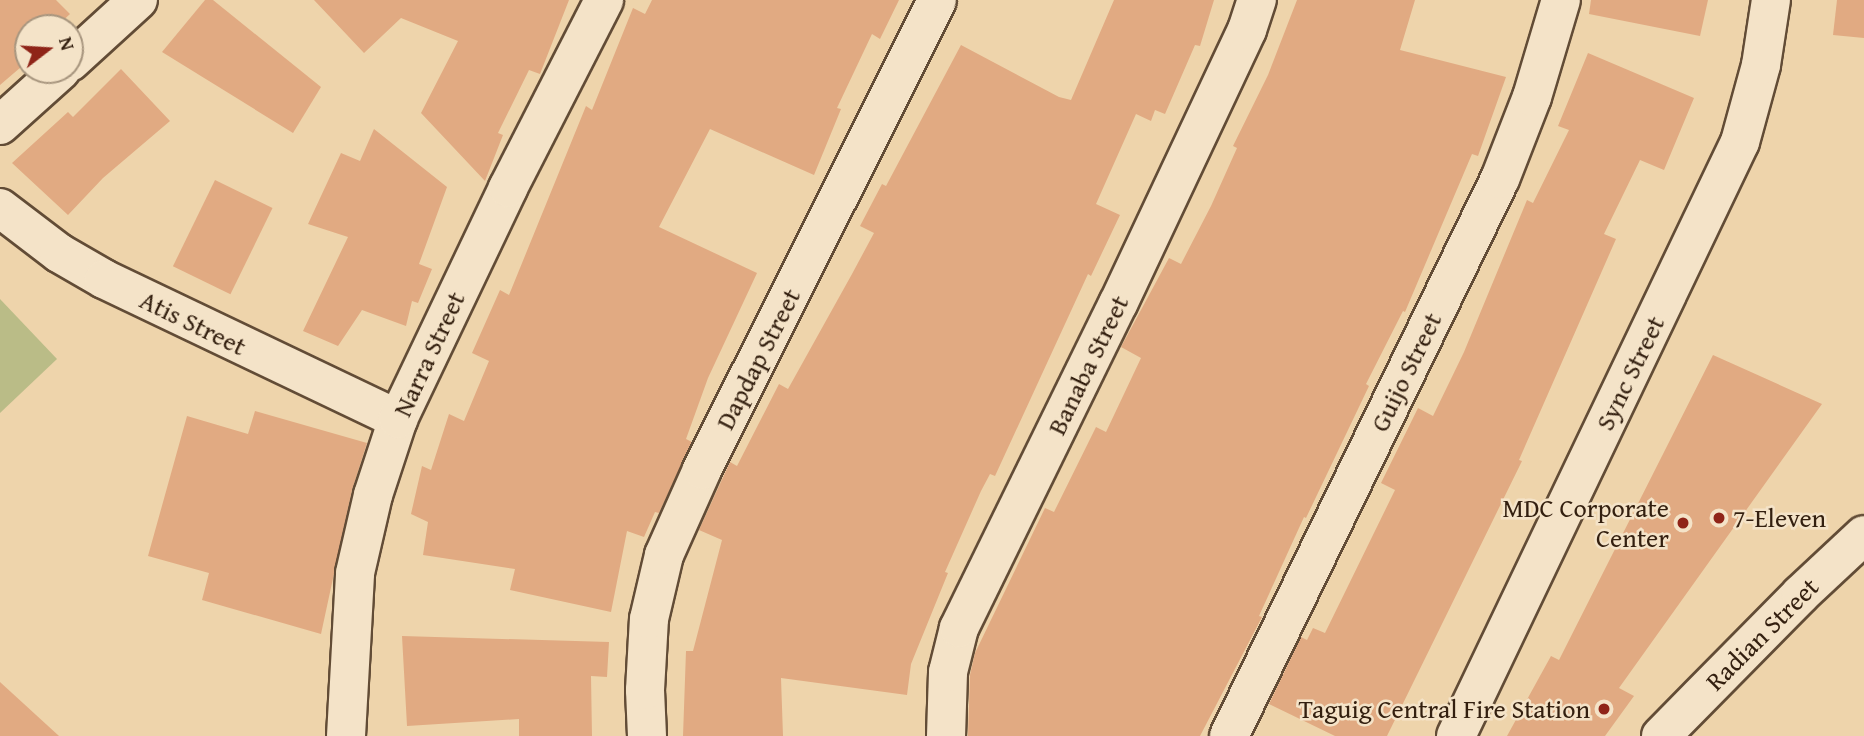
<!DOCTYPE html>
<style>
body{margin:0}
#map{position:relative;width:1864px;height:736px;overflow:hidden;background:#eed4ab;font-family:"Gentium Book Plus",serif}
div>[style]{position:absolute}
.green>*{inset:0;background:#babc87}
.building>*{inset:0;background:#e1aa82;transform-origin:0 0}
.roads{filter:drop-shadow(2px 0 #624c36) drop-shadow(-2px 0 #624c36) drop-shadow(0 2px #624c36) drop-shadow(0 -2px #624c36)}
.minor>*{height:38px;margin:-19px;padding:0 19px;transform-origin:19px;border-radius:19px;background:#f4e3c8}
.secondary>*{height:38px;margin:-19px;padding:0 19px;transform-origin:19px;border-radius:19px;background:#f4e3c8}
.dots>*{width:19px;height:19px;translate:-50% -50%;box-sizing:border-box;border:4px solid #f4e3c8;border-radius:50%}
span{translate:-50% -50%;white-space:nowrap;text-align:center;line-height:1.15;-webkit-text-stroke:5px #f4e3c8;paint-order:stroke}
.street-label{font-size:26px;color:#331f0f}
.poi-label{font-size:26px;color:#331f0f}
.right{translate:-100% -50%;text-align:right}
.left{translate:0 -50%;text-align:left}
.north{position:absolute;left:14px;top:14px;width:70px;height:70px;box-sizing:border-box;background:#f4e3c8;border:2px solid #a7957e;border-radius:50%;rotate:73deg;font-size:19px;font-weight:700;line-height:28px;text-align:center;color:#331f0f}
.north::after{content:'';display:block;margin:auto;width:24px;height:32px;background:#8f2418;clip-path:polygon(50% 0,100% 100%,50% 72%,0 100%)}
</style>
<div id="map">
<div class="green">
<div style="clip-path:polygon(0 299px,57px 359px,0 413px)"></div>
</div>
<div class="building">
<div style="clip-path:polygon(0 0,56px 0,70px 14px,55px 28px,28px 28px,28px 61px,0 85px)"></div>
<div style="clip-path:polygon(205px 0,213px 0,321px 87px,293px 133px,162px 52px)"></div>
<div style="clip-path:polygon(314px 0,569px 0,540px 74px,529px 70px,498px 133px,503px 135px,485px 181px,421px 113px,458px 41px,401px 18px,364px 53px)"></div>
<div style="clip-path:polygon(652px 0,899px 0,880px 39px,872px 34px,837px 108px,841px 109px,814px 175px,710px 129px,659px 227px,757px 273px,708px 378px,686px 439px,692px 442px,659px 513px,655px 512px,644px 537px,627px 531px,611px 612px,510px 590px,515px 569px,423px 555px,428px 522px,411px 514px,422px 466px,431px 470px,449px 414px,464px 421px,489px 361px,472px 353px,500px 290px,509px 295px,586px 106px,592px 110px,633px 8px,645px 14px)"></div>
<div style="clip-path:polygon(1114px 0,1214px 0,1200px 46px,1195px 45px,1165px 114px,1155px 110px,1151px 121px,1136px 114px,1096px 204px,1120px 215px,1091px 276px,1088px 274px,995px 476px,990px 474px,981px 491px,945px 572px,948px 573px,911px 664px,907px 695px,781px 678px,783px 736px,683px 736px,686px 651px,693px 651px,722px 540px,699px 530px,730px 462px,737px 466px,779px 384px,788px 389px,852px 274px,874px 233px,860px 226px,882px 184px,886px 186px,961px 45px,1059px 97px,1071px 100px)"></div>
<div style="clip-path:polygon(1297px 0,1415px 0,1400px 50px,1506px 77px,1478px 156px,1472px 154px,1405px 312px,1403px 311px,1366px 384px,1369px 386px,1306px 518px,1304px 517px,1259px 616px,1262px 617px,1200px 736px,968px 736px,970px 675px,975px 653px,1045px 508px,1054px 512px,1096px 427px,1106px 432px,1141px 358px,1121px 347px,1169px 258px,1181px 264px,1211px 206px,1237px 148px,1233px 146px,1268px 75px)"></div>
<div style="clip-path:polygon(1591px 0,1708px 0,1700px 36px,1589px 14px)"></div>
<div style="clip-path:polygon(1837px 0,1864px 0,1864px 38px,1833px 35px)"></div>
<div style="clip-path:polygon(1588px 53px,1694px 98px,1664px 170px,1640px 160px,1604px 234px,1616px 239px,1519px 460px,1522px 461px,1387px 736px,1335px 736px,1269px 704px,1301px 637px,1307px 640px,1313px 628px,1325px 633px,1395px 490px,1381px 483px,1418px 408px,1433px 416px,1464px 352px,1527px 200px,1533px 203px,1569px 130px,1558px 126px)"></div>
<div style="clip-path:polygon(121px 69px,170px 121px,103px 178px,68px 215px,12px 163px,68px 112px,73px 117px)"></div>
<div style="clip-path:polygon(374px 129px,447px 187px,419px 264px,432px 269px,418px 303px,412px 301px,406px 326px,362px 310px,338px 346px,303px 331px,348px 237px,308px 224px,341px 153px,360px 161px)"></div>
<div style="left:215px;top:180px;width:64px;height:96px;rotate:26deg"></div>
<div style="clip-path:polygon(1713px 355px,1822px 404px,1619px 688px,1634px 696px,1605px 736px,1507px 736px,1551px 656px,1559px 660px)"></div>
<div style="clip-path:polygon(255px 411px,367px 443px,352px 490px,321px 634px,202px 600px,209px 573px,148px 556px,187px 416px,248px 434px)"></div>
<div style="clip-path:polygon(402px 636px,609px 642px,607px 677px,591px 676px,592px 736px,519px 736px,519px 719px,407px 726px)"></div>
<div style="clip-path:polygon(0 682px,59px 736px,0 736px)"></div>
</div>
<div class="roads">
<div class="minor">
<div style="left:70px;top:62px;width:92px;rotate:-42.4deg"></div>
<div style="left:0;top:125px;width:82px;rotate:-42deg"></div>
<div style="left:0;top:208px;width:74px;rotate:37.3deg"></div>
<div style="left:59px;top:253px;width:52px;rotate:30deg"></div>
<div style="left:104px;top:279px;width:326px;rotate:25.5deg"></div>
<div style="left:346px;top:736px;width:163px;rotate:-86.8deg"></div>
<div style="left:355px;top:573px;width:80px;rotate:-77deg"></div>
<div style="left:373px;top:495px;width:80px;rotate:-71.8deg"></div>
<div style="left:398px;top:419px;width:256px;rotate:-64.5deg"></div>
<div style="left:508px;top:188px;width:211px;rotate:-62.9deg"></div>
<div style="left:647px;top:736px;width:46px;rotate:-92.5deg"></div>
<div style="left:645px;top:690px;width:71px;rotate:-86.8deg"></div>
<div style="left:649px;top:619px;width:66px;rotate:-76.8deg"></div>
<div style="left:664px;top:555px;width:93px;rotate:-65.9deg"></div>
<div style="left:702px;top:470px;width:525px;rotate:-63.43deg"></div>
<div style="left:946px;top:736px;width:64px;rotate:-88.2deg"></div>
<div style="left:948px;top:672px;width:45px;rotate:-76deg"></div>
<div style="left:959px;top:628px;width:361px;rotate:-63.9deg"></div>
<div style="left:1118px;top:304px;width:303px;rotate:-64.8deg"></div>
<div style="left:1247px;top:30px;width:32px;rotate:-72deg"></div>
<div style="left:1229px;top:736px;width:619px;rotate:-64.06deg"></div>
<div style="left:1500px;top:179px;width:88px;rotate:-68.7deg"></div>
<div style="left:1532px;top:97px;width:101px;rotate:-73.4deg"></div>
<div style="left:1661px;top:736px;width:199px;rotate:-45.4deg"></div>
<div style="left:1801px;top:594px;width:86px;rotate:-43.1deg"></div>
</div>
<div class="secondary">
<div style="left:1456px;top:736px;width:658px;rotate:-64.45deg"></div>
<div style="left:1740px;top:142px;width:80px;rotate:-74.7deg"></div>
<div style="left:1761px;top:65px;width:66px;rotate:-81.3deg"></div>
</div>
</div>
<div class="dots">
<div style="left:1719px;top:518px;background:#8f2418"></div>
<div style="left:1683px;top:523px;background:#8f2418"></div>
<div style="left:1604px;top:709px;background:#8f2418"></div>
</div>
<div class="street-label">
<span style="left:193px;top:323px;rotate:26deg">Atis Street</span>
<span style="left:429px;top:354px;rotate:-65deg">Narra Street</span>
<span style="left:758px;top:359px;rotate:-63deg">Dapdap Street</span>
<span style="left:1088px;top:365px;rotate:-64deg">Banaba Street</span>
<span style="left:1406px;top:372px;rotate:-64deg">Guijo Street</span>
<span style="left:1630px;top:373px;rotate:-64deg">Sync Street</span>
<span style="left:1762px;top:634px;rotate:-45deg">Radian Street</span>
</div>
<div class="poi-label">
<span class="right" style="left:1669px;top:523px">MDC Corporate<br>Center</span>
<span class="left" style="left:1733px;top:518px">7-Eleven</span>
<span class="right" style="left:1590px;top:709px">Taguig Central Fire Station</span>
</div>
<div class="north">N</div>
</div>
